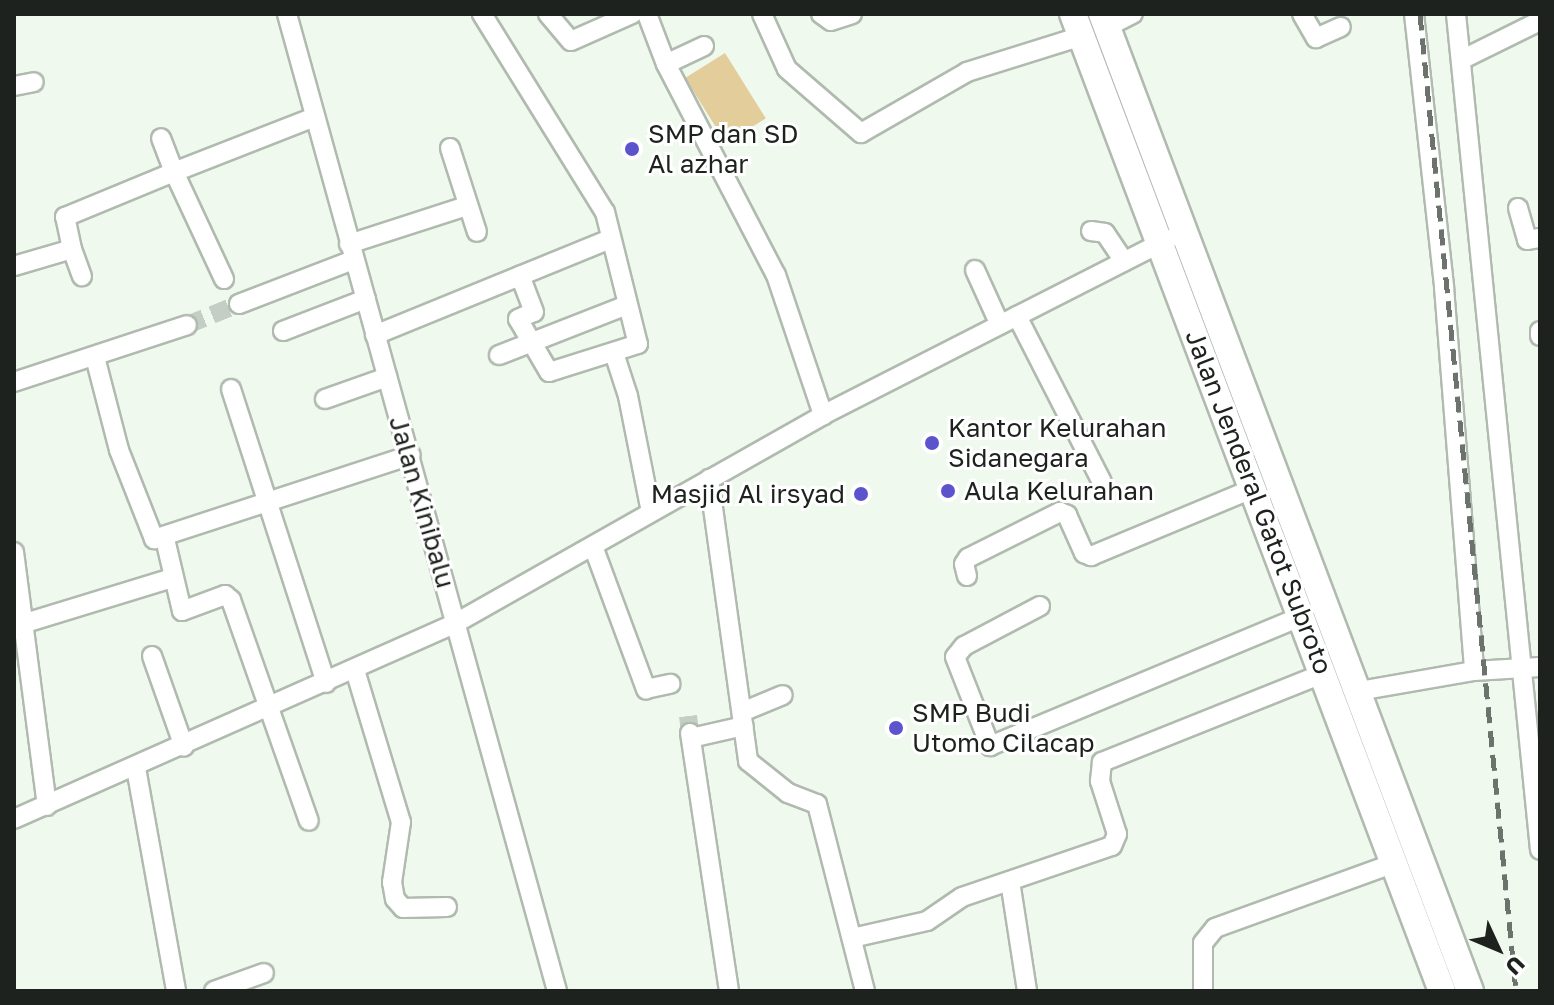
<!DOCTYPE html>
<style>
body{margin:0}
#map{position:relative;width:1554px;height:1005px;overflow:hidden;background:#eff9ee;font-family:"Golos Text",sans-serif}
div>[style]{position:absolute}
.green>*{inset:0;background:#e3ce9b;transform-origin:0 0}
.minor-tunnel>*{height:18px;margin-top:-9px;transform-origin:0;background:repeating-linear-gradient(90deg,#c5cec4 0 18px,transparent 0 27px)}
.roads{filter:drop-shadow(2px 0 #b0baaf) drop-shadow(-2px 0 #b0baaf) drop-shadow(0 2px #b0baaf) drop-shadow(0 -2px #b0baaf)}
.minor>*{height:18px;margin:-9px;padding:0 9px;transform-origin:9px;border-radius:9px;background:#fff}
.secondary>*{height:26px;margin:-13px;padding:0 13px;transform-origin:13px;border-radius:13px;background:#fff}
.rail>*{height:5px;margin-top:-2.5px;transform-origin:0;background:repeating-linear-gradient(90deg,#6c726c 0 16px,transparent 0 24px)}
.dots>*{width:22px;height:22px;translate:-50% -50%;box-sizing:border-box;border:4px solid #fff;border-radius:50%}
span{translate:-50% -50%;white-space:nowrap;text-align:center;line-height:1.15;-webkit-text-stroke:6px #fff;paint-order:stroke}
.poi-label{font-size:26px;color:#1e221e}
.left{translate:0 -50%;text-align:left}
.right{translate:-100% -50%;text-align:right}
.street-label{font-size:26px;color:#1e221e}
.frame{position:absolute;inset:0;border:16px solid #1e221e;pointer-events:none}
.north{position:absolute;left:1458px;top:909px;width:80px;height:80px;-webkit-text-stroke:6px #fff;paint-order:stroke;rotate:134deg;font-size:22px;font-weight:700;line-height:32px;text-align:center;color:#1e221e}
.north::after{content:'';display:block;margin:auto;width:28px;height:36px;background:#1e221e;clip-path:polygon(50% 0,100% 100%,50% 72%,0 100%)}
</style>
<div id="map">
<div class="green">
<div style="left:725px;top:53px;width:77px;height:47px;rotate:58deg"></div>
</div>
<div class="minor-tunnel">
<div style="left:187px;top:325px;width:56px;rotate:-22deg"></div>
<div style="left:688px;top:716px;width:17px;rotate:83deg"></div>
</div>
<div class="roads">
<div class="minor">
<div style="left:287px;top:14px;width:1014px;rotate:74.55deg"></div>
<div style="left:482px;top:14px;width:233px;rotate:58.2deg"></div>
<div style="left:605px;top:212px;width:136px;rotate:76deg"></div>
<div style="left:638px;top:344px;width:93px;rotate:162.5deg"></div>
<div style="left:549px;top:372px;width:61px;rotate:-120.3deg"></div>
<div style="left:518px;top:319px;width:17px;rotate:-24deg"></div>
<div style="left:534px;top:312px;width:39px;rotate:-111deg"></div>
<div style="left:548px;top:14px;width:35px;rotate:50deg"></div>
<div style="left:571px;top:41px;width:67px;rotate:-23.9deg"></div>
<div style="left:647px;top:14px;width:53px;rotate:69.2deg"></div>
<div style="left:666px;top:64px;width:238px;rotate:62.5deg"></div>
<div style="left:776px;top:275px;width:148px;rotate:71.4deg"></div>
<div style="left:762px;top:14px;width:60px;rotate:65.6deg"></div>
<div style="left:787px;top:69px;width:98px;rotate:40.9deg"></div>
<div style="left:861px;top:133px;width:122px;rotate:-29.9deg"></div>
<div style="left:967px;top:72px;width:121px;rotate:-17.4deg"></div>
<div style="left:821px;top:14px;width:12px;rotate:35deg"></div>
<div style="left:831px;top:21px;width:22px;rotate:-18deg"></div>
<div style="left:1302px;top:14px;width:28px;rotate:60deg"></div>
<div style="left:1316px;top:38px;width:27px;rotate:-24deg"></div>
<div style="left:1414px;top:14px;width:275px;rotate:83.7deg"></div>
<div style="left:1444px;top:287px;width:385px;rotate:85.5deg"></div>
<div style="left:1456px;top:14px;width:840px;rotate:84.26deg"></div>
<div style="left:1107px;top:27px;width:29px;rotate:-27deg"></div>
<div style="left:1463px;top:59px;width:86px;rotate:-26.3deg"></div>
<div style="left:666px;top:64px;width:42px;rotate:-25.3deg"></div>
<div style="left:14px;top:86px;width:20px;rotate:-11deg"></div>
<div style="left:450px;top:148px;width:88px;rotate:72.2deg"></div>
<div style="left:1518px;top:208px;width:33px;rotate:74deg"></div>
<div style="left:1527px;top:240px;width:13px;rotate:-9deg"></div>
<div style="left:1091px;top:231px;width:14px;rotate:8deg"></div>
<div style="left:1105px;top:233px;width:34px;rotate:56deg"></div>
<div style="left:349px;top:244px;width:124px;rotate:-17.9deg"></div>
<div style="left:72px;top:249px;width:29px;rotate:70deg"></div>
<div style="left:14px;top:266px;width:60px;rotate:-16.3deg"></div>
<div style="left:72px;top:249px;width:33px;rotate:-102deg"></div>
<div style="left:65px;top:217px;width:118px;rotate:-22.4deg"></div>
<div style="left:174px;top:172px;width:36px;rotate:-111deg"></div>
<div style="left:975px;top:270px;width:60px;rotate:65.6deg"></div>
<div style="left:224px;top:279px;width:118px;rotate:-115deg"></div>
<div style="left:174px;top:172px;width:150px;rotate:-21.4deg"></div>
<div style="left:239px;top:304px;width:122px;rotate:-21.1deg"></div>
<div style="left:1017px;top:316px;width:186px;rotate:62.9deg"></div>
<div style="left:283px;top:331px;width:89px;rotate:-21.1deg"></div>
<div style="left:1540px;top:331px;width:5px;rotate:90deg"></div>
<div style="left:375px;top:335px;width:254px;rotate:-22.2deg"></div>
<div style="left:614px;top:353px;width:45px;rotate:72deg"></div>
<div style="left:628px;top:396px;width:118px;rotate:78.8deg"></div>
<div style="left:499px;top:355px;width:137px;rotate:-21.3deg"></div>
<div style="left:95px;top:357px;width:96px;rotate:75.5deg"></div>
<div style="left:119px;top:450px;width:96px;rotate:68.5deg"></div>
<div style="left:154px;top:539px;width:270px;rotate:-18.1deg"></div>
<div style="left:14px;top:382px;width:182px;rotate:-18.2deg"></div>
<div style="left:231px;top:389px;width:309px;rotate:72.1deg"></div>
<div style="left:325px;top:399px;width:66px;rotate:-19.5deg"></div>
<div style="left:709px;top:479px;width:285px;rotate:82.1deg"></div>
<div style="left:748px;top:761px;width:51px;rotate:38.7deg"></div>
<div style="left:788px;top:793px;width:31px;rotate:21deg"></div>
<div style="left:817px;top:804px;width:193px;rotate:75.6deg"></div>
<div style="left:165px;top:539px;width:74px;rotate:76.7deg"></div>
<div style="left:182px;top:611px;width:46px;rotate:-20.4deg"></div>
<div style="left:225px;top:595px;width:8px;rotate:40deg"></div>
<div style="left:231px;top:600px;width:234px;rotate:70.6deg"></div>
<div style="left:593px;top:546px;width:153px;rotate:69.7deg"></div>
<div style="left:646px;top:689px;width:25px;rotate:-12deg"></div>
<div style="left:14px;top:552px;width:256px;rotate:82.6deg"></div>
<div style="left:967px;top:576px;width:12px;rotate:-104deg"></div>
<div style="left:964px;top:564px;width:7px;rotate:-56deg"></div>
<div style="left:968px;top:558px;width:103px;rotate:-26.6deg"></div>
<div style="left:1060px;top:512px;width:8px;rotate:23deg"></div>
<div style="left:1067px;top:515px;width:42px;rotate:65.9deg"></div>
<div style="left:1084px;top:553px;width:8px;rotate:23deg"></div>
<div style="left:1091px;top:556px;width:177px;rotate:-22.6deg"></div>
<div style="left:1040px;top:606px;width:86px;rotate:152.2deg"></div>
<div style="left:964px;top:646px;width:14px;rotate:129deg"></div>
<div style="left:955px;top:657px;width:96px;rotate:68.5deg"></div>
<div style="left:990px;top:746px;width:338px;rotate:-22.6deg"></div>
<div style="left:22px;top:624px;width:157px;rotate:-17deg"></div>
<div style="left:152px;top:656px;width:96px;rotate:70.6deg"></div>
<div style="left:355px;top:670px;width:159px;rotate:73.2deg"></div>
<div style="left:401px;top:822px;width:61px;rotate:98.5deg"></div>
<div style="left:392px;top:882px;width:17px;rotate:80deg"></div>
<div style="left:395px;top:899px;width:12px;rotate:48deg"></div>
<div style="left:403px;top:908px;width:44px;rotate:-1.3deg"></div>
<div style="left:1359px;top:691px;width:117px;rotate:-9.9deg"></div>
<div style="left:1474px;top:671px;width:66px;rotate:-3.5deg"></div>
<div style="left:742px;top:712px;width:44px;rotate:-22.5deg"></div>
<div style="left:690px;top:733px;width:261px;rotate:81.4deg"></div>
<div style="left:691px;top:738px;width:54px;rotate:-12.8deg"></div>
<div style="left:136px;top:768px;width:227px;rotate:79.8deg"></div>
<div style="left:14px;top:819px;width:484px;rotate:-23.9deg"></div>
<div style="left:456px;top:623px;width:422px;rotate:-29.5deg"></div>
<div style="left:823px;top:415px;width:388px;rotate:-27deg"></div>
<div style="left:1010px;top:881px;width:111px;rotate:81.2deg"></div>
<div style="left:852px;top:938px;width:77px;rotate:-12.8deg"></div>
<div style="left:927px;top:921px;width:42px;rotate:-34.4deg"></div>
<div style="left:962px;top:897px;width:158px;rotate:-18.8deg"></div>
<div style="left:1112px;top:846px;width:13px;rotate:-67deg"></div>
<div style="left:1117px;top:834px;width:56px;rotate:-107.8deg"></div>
<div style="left:1100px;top:781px;width:19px;rotate:-84deg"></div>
<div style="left:1102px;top:762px;width:239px;rotate:-21.8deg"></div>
<div style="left:214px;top:991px;width:53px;rotate:-19.8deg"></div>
<div style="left:1203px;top:991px;width:48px;rotate:-90deg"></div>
<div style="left:1203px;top:943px;width:19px;rotate:-51deg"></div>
<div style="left:1215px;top:928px;width:191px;rotate:-19.9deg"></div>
</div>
<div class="secondary">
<div style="left:1073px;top:14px;width:1044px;rotate:69.31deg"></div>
<div style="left:1102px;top:14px;width:1044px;rotate:69.36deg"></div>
</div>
</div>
<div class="rail">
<div style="left:1420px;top:14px;width:982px;rotate:84.39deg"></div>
</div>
<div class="dots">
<div style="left:632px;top:149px;background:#5c54cc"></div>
<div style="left:932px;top:443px;background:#5c54cc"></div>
<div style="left:948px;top:491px;background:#5c54cc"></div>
<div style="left:861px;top:494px;background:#5c54cc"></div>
<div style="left:896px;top:728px;background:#5c54cc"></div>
</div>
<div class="poi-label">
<span class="left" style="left:648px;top:149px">SMP dan SD<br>Al azhar</span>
<span class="left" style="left:948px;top:443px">Kantor Kelurahan<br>Sidanegara</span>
<span class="left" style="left:964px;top:491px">Aula Kelurahan</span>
<span class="right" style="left:845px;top:494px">Masjid Al irsyad</span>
<span class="left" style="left:912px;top:728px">SMP Budi<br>Utomo Cilacap</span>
</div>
<div class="street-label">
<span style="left:422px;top:502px;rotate:74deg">Jalan Kinibalu</span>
<span style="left:1259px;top:502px;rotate:69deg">Jalan Jenderal Gatot Subroto</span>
</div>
<div class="frame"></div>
<div class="north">U</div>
</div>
